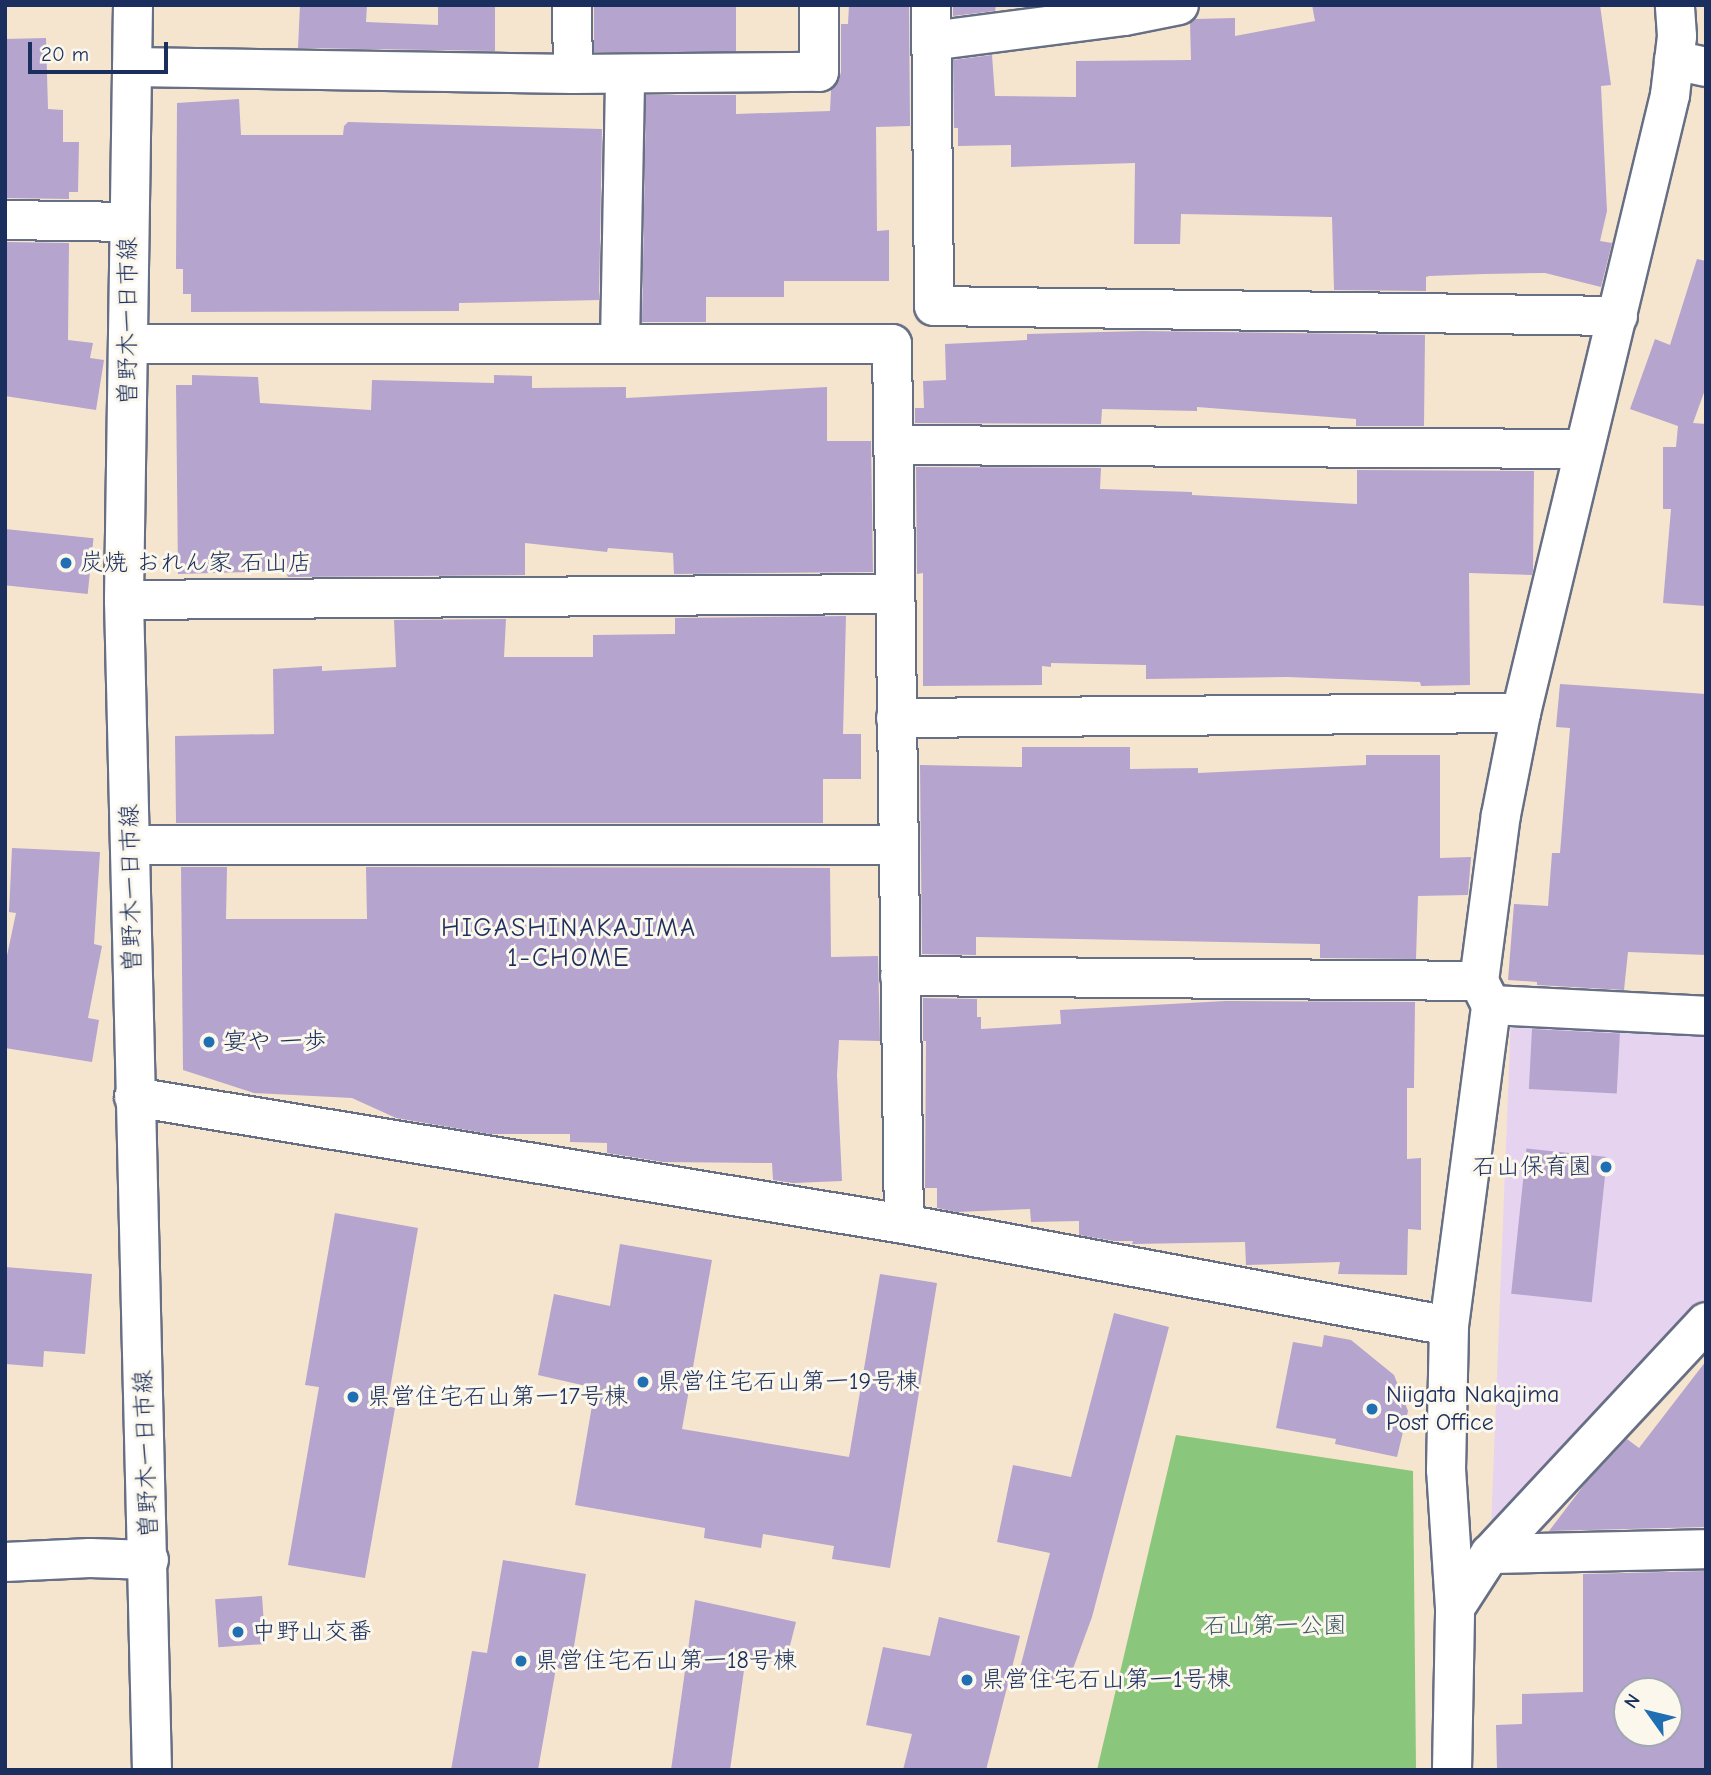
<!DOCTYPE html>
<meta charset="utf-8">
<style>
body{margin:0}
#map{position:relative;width:1711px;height:1775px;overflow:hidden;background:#f5e5ce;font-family:"Comic Neue","Klee One",sans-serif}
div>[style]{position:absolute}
.built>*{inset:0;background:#e6d3f0}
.green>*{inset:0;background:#8ac67b}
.building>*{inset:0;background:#b4a4ce;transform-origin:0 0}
.roads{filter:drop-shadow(2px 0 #676f85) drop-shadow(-2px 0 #676f85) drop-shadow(0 2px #676f85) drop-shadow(0 -2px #676f85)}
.minor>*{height:38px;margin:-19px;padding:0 19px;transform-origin:19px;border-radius:19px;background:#fff}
.major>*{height:38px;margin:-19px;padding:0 19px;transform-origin:19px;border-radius:19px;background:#fff}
.dots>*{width:19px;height:19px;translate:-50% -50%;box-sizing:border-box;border:4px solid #fbf7ec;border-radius:50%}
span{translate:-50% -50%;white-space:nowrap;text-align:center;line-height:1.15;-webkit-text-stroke:6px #fbf7ec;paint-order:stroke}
.street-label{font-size:24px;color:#1b2f5e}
.poi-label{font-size:24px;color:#1b2f5e}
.left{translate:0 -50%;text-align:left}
.right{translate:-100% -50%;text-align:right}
.park-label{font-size:24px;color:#3c5c67}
.neighbourhood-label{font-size:26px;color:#1b2f5e;letter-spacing:2px}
.frame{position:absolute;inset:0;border:7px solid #1b2f5e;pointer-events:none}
.north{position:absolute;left:1613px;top:1677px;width:70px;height:70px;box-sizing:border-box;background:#fbf7ec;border:2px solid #a1a7b3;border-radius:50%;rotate:304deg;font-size:19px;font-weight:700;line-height:28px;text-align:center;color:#1b2f5e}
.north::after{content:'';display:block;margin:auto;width:24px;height:32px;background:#1f6fb2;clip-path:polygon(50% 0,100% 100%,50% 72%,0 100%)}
.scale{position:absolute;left:28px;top:42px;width:140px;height:32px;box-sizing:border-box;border:4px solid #1b2f5e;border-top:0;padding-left:9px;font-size:21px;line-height:24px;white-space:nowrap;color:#1b2f5e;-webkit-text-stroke:5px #fbf7ec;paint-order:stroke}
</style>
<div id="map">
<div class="built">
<div style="clip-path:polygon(1511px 1017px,1706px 1034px,1706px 1299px,1490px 1554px)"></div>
</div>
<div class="green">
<div style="clip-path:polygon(1176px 1435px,1413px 1471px,1416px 1770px,1097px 1770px)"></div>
</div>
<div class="building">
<div style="clip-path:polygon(300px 5px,367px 5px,366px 22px,438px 25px,438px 5px,495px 5px,495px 51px,298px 48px)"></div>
<div style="left:594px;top:5px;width:142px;height:47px"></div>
<div style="clip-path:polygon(849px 5px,909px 5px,910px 126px,876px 127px,877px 231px,889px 230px,889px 281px,784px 281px,784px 297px,706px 297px,706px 322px,642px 322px,646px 95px,736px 95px,736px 114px,830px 111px,831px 90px,838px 82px,841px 72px,841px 24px,848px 24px)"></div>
<div style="clip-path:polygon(953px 5px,996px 5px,995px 11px,953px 16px)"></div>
<div style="clip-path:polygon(1312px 5px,1600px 5px,1611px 85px,1601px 86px,1607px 211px,1600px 241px,1612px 243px,1601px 287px,1545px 273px,1484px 274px,1429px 276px,1426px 277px,1426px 291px,1334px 290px,1332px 217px,1181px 214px,1180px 244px,1134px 244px,1135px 163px,1011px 167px,1011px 145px,958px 146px,958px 128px,954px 128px,953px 60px,992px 55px,995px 96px,1076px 97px,1076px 61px,1191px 60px,1190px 23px,1195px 19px,1235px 18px,1235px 36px,1315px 21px)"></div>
<div style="clip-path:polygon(46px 38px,48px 109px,63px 110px,63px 142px,79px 142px,78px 192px,69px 192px,69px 199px,5px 198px,5px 39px)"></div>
<div style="clip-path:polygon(239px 99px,241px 135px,343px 135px,344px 126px,348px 122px,602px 129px,599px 300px,459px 303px,459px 311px,191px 312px,191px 294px,183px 294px,183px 269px,176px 269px,177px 103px)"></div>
<div style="clip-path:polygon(5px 242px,69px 243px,68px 340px,93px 343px,90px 358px,104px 360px,96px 410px,5px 396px)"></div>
<div style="clip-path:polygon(1697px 259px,1706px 261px,1706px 387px,1693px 423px,1706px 424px,1706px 606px,1663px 603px,1671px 509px,1663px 509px,1663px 447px,1676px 447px,1678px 426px,1630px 409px,1655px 339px,1670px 345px)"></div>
<div style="clip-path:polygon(1142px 331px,1425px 335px,1424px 426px,1356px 426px,1356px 419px,1197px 407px,1197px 411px,1102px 409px,1101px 424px,915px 423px,915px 408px,924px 408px,923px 381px,946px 380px,945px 344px,1027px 340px,1027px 334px)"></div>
<div style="clip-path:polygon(192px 375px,258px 377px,260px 403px,371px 410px,372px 380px,494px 383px,494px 375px,532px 376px,532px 388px,626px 387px,626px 398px,827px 387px,827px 441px,871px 441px,873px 572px,674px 574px,673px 553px,608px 548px,607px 552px,525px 543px,525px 575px,288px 577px,285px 571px,178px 574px,176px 385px,192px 385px)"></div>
<div style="clip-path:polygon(916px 467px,1101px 468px,1100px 489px,1192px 492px,1192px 495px,1357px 504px,1357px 470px,1534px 471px,1533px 570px,1532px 575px,1469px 573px,1470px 685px,1421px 686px,1420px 682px,1287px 677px,1146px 679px,1146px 665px,1051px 663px,1051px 667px,1042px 666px,1042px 685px,923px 686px,923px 573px,917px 574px)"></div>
<div style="left:5px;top:529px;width:89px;height:56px;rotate:6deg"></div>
<div style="clip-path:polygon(846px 616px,843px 734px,861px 734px,861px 779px,823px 779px,823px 823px,176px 823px,175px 736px,274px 734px,273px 669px,322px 666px,322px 671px,396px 667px,394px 620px,506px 619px,504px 657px,593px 657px,593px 635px,675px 634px,675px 618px)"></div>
<div style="clip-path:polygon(1560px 684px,1706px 694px,1706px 955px,1628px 952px,1624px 990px,1537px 985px,1537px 982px,1508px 980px,1514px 904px,1548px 906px,1552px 853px,1560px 853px,1570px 728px,1556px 727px)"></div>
<div style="clip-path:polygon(1022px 747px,1130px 747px,1130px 769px,1198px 768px,1198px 773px,1366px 765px,1366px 755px,1440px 755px,1440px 858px,1471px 857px,1468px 895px,1418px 896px,1416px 959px,1320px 958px,1320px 944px,976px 937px,976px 955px,922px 954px,920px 765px,1022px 767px)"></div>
<div style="clip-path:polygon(12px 848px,100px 852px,94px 944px,102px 946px,88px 1018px,99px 1020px,92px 1062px,5px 1048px,5px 965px,16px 913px,9px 912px)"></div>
<div style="clip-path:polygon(181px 867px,227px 867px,226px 919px,367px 919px,366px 867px,830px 868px,831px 957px,878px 956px,880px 1041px,839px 1040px,837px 1075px,842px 1181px,793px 1183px,773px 1180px,772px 1163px,663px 1162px,607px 1153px,607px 1143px,570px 1142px,570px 1134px,490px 1134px,396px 1118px,352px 1098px,254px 1093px,183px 1070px)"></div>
<div style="clip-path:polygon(923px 998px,977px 999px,977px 1017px,981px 1017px,981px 1029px,1061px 1024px,1060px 1010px,1226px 1001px,1415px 1002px,1414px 1088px,1407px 1088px,1407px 1159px,1421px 1158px,1421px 1230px,1408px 1229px,1407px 1275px,1338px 1274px,1340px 1262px,1246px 1265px,1245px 1242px,1132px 1244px,1133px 1241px,1114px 1241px,1079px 1235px,1079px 1221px,1031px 1222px,1030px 1209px,956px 1212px,937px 1208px,937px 1188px,925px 1188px,926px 1041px,923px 1041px)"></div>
<div style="left:1532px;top:1029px;width:88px;height:60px;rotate:3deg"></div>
<div style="left:1607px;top:1157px;width:146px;height:81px;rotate:96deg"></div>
<div style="clip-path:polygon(335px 1213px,418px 1228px,387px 1406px,395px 1408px,365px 1578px,288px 1565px,319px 1387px,305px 1385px)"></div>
<div style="clip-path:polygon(620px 1244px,712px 1260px,682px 1429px,849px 1457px,880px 1274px,937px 1283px,890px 1568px,832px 1559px,834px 1546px,763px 1534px,761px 1548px,704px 1538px,705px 1528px,575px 1505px,595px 1388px,538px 1375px,554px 1294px,610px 1306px)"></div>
<div style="clip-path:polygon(5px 1267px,92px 1274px,85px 1354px,44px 1351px,43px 1367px,5px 1364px)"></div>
<div style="clip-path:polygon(1114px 1313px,1169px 1327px,1092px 1617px,1067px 1685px,1020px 1668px,1050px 1553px,997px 1542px,1013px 1465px,1071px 1477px)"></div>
<div style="clip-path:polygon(1324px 1335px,1351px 1340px,1394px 1375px,1408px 1411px,1397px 1457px,1335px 1444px,1336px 1439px,1276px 1428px,1293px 1342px,1322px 1347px)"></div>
<div style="clip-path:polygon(1706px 1361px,1706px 1527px,1549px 1531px,1584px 1485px,1627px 1439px,1639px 1448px)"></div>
<div style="clip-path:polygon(503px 1560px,586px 1574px,570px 1670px,556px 1668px,538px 1770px,451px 1770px,472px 1651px,487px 1653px)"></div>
<div style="clip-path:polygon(evenodd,1706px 1571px,1706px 1770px,1497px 1770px,1496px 1725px,1522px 1724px,1522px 1694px,1583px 1692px,1583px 1574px,1706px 1571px,1627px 1691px,1669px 1691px,1669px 1733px,1627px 1733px,1627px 1691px)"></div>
<div style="left:262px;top:1596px;width:48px;height:47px;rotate:86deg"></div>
<div style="clip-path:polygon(695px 1600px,796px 1622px,785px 1665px,746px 1656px,730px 1770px,671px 1770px)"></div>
<div style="clip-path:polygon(939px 1617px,1020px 1636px,986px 1770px,903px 1770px,912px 1734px,866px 1725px,883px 1647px,930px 1656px)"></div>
</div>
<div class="roads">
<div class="minor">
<div style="left:572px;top:5px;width:69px;rotate:89.2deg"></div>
<div style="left:931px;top:5px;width:301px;rotate:89.4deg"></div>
<div style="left:934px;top:306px;width:684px;rotate:0.84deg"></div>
<div style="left:931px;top:41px;width:195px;rotate:-7.4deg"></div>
<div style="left:1124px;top:16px;width:56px;rotate:-11.3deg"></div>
<div style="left:1674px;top:60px;width:33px;rotate:12deg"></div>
<div style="left:132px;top:67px;width:441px;rotate:0.9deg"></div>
<div style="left:573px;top:74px;width:246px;rotate:-0.5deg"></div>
<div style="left:819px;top:72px;width:67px;rotate:-90deg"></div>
<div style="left:5px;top:220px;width:122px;rotate:0.9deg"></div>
<div style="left:620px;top:343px;width:269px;rotate:-88.9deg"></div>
<div style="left:129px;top:344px;width:763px"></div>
<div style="left:892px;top:344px;width:880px;rotate:89.22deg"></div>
<div style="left:893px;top:445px;width:689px;rotate:0.33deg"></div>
<div style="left:124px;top:600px;width:771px;rotate:-0.45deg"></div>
<div style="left:896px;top:718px;width:625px;rotate:-0.46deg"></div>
<div style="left:131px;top:845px;width:768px"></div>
<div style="left:900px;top:976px;width:579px;rotate:0.49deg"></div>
<div style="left:1491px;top:1005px;width:215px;rotate:2.9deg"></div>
<div style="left:134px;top:1097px;width:780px;rotate:9.37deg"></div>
<div style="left:904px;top:1224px;width:554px;rotate:10.6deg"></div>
<div style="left:1490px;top:1554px;width:216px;rotate:-1.3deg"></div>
<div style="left:5px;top:1562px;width:85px;rotate:-2.7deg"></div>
<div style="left:90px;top:1558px;width:59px;rotate:1.9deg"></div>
<div style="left:1455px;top:1608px;width:64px;rotate:-57.1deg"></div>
<div style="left:1490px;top:1554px;width:317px;rotate:-47deg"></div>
<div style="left:1452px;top:1770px;width:162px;rotate:-88.9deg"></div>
<div style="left:1455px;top:1608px;width:138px;rotate:-93.7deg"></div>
<div style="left:1446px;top:1470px;width:144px;rotate:-88.8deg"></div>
<div style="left:1449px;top:1326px;width:324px;rotate:-82.5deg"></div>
<div style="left:1491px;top:1005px;width:27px;rotate:-117deg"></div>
<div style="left:1479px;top:981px;width:167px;rotate:-82.5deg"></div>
<div style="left:1501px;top:815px;width:104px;rotate:-78.9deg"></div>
<div style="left:1521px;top:713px;width:636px;rotate:-76.44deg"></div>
<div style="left:1670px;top:95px;width:59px;rotate:-83.2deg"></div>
<div style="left:1677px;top:36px;width:31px;rotate:-94deg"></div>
</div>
<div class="major">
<div style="left:133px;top:5px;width:595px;rotate:90.87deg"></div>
<div style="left:124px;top:600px;width:1170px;rotate:88.63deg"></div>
</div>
</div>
<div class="dots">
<div style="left:66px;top:563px;background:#1f6fb2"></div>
<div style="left:209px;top:1042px;background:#1f6fb2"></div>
<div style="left:1606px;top:1167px;background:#1f6fb2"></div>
<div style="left:643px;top:1382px;background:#1f6fb2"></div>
<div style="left:353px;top:1397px;background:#1f6fb2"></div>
<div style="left:1372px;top:1409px;background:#1f6fb2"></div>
<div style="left:238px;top:1632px;background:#1f6fb2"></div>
<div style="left:521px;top:1661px;background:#1f6fb2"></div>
<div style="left:967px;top:1680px;background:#1f6fb2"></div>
</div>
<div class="street-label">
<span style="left:128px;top:321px;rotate:-90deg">曽野木一日市線</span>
<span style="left:131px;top:888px;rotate:-91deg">曽野木一日市線</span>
<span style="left:146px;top:1454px;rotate:-92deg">曽野木一日市線</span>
</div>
<div class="poi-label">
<span class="left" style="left:80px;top:563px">炭焼 おれん家 石山店</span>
<span class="left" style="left:223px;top:1042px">宴や 一歩</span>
<span class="right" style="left:1592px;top:1167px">石山保育園</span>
<span class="left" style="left:657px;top:1382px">県営住宅石山第一19号棟</span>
<span class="left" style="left:1386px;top:1409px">Niigata Nakajima<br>Post Office</span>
<span class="left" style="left:367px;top:1397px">県営住宅石山第一17号棟</span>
<span class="left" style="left:252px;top:1632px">中野山交番</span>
<span class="left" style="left:535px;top:1661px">県営住宅石山第一18号棟</span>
<span class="left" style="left:981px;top:1680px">県営住宅石山第一1号棟</span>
</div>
<div class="park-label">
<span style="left:1275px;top:1626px">石山第一公園</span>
</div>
<div class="neighbourhood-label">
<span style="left:569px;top:944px">HIGASHINAKAJIMA<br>1-CHOME</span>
</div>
<div class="frame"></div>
<div class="north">N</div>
<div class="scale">20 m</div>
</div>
